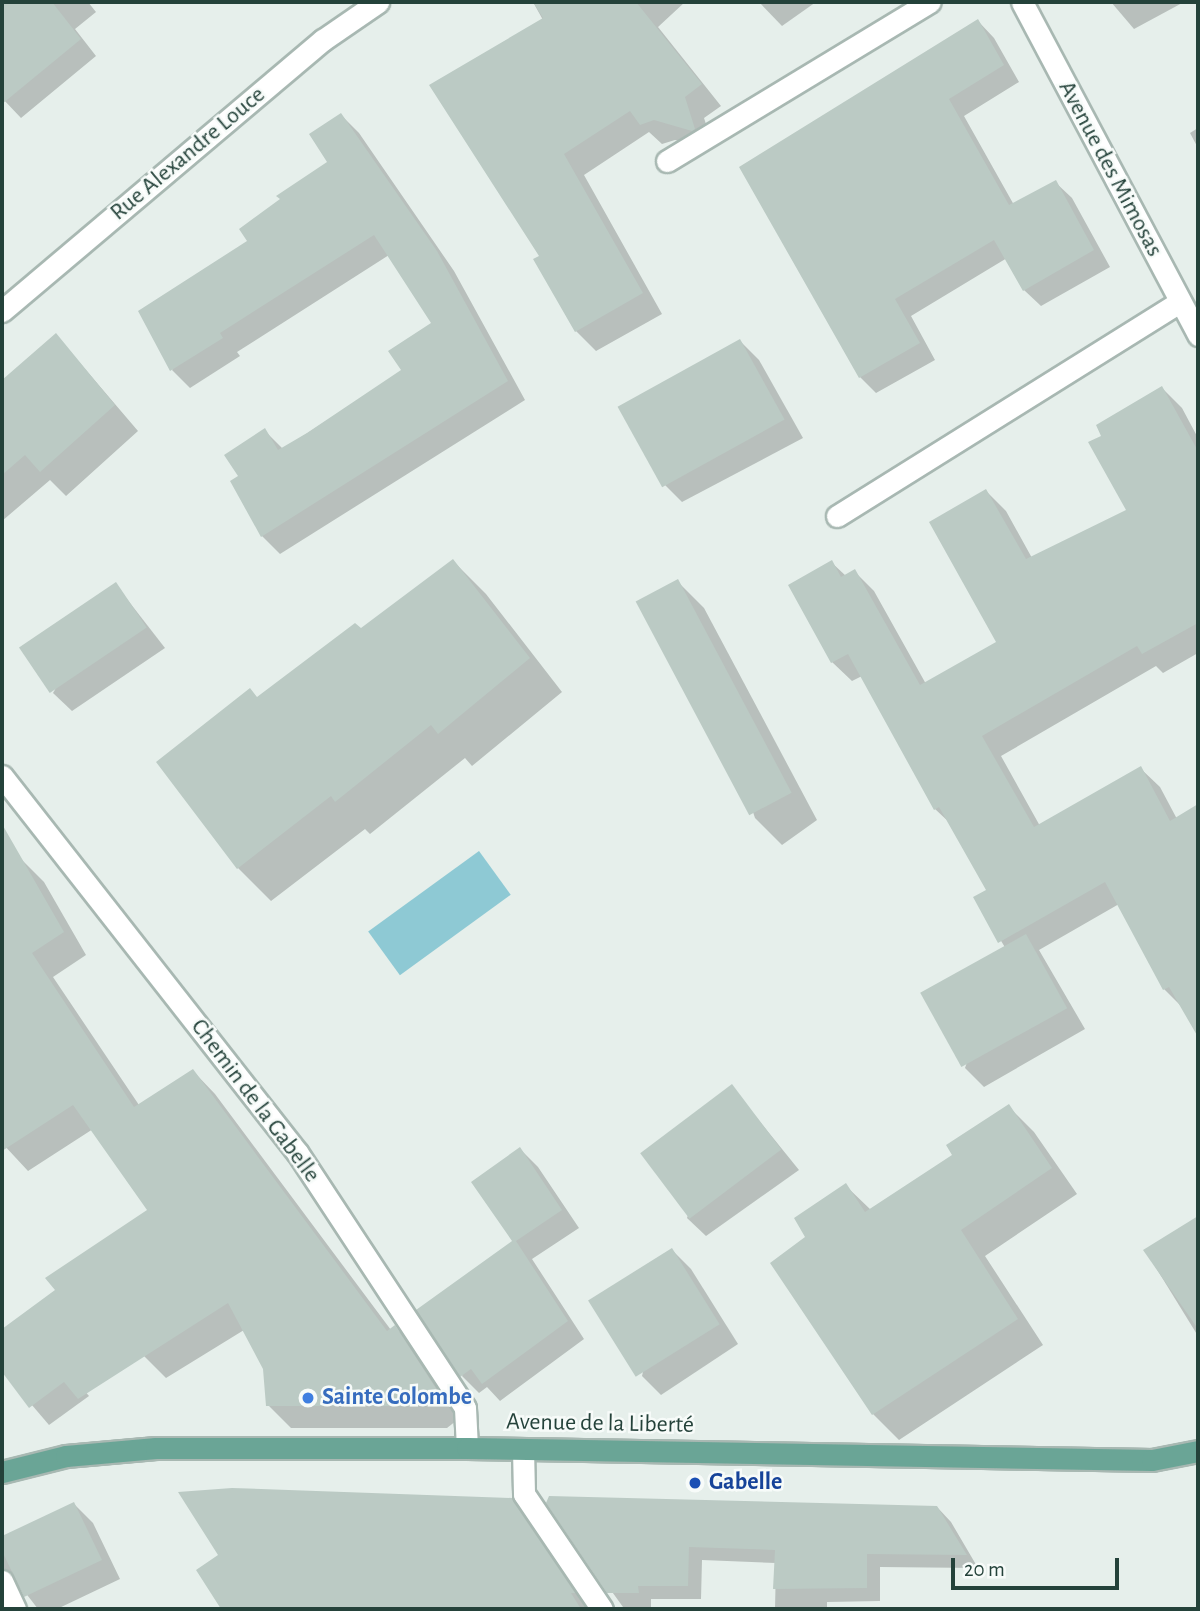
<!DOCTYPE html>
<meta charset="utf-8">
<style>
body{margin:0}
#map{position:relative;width:1200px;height:1611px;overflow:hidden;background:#e6efeb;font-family:"Alegreya Sans",sans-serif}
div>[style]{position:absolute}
.water>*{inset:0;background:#8ec9d4;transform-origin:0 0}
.shadow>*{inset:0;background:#0003}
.building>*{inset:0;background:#bbcac4;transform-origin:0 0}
.roads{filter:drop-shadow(2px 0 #a8b8b2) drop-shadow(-2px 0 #a8b8b2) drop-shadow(0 2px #a8b8b2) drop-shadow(0 -2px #a8b8b2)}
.service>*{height:21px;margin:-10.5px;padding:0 10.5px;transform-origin:10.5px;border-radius:10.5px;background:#fff}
.minor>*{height:21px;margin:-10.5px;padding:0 10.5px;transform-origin:10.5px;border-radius:10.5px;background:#fff}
.primary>*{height:21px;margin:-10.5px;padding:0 10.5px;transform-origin:10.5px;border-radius:10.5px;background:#6aa596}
.dots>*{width:19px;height:19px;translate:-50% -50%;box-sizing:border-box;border:4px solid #f7fbf9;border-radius:50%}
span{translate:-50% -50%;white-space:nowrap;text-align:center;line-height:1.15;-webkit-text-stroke:5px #f7fbf9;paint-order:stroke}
.street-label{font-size:24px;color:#24423a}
.shop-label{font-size:24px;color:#366cbe;font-weight:700}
.left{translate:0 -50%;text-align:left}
.transit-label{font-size:24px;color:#164399;font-weight:700}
.frame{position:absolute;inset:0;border:4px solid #24423a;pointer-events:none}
.scale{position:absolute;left:951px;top:1558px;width:168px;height:32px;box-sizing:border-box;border:4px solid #24423a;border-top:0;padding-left:9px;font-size:21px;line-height:24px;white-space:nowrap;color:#24423a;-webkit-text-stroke:5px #f7fbf9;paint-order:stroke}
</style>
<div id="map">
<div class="water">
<div style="left:479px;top:851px;width:54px;height:137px;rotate:54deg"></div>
</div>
<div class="shadow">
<div style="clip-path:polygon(2px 2px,88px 2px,96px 12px,75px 29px,96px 56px,21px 118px,2px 98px)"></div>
<div style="clip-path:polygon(533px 2px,685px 2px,658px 27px,721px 106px,704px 118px,714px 148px,675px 140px,662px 144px,649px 132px,584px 175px,662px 314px,596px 351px,576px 331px,541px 256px,543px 20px)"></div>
<div style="clip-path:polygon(759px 2px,816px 2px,782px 26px)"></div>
<div style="clip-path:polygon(1111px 2px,1184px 2px,1134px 29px)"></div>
<div style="clip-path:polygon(978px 21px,994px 38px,1019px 82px,964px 116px,1014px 205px,1055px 182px,1072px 198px,1110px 267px,1041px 306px,1024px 290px,1007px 258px,911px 316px,935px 360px,876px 393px,860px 377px,741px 167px)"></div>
<div style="clip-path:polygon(341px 115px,359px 133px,454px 271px,525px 400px,280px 554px,262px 536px,240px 476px,265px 431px,283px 449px,403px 371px,434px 323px,389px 255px,237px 352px,240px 356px,190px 388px,172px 370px,249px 241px,329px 162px)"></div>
<div style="clip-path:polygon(1198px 128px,1198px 148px,1190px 133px)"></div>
<div style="clip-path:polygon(56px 335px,138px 431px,66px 496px,50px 480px,2px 521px,2px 383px)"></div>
<div style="clip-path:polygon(740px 341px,759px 360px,803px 438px,682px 502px,663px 483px,620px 408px)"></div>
<div style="clip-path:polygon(1162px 388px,1182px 408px,1198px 438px,1198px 653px,1163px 673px,1156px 666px,1001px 756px,1040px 826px,1140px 768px,1160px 787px,1177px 819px,1198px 806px,1198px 1000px,1184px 1009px,1164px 989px,1119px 904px,1039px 950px,1085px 1029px,984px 1087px,965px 1068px,1006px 949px,975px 898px,988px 891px,951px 824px,935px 809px,862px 676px,852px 681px,832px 662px,831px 562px,846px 576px,855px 572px,874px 591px,926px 684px,998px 643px,986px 491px,1006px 511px,1032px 558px,1129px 511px,1103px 437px)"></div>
<div style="clip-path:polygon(453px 561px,486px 594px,562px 692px,472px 766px,465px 758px,370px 834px,365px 829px,271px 901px,238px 868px,159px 762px,361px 630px)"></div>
<div style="clip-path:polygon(678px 582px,704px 608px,817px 820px,782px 845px,755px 818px)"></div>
<div style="clip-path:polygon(116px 585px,165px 648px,72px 711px,53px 693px)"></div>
<div style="clip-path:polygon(2px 856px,8px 867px,21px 859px,44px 882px,86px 955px,53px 977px,139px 1105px,193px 1071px,215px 1094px,391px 1330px,395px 1327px,417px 1350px,461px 1417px,447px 1428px,291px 1428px,268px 1405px,265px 1369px,244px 1330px,166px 1378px,143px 1355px,149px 1211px,93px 1129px,28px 1171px,2px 1143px)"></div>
<div style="clip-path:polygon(732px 1087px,799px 1170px,706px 1236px,687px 1218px)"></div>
<div style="clip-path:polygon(1009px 1107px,1034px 1132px,1077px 1194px,985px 1256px,1043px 1345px,899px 1440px,873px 1414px,807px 1237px,846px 1186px,871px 1210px,955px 1156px)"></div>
<div style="clip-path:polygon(520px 1149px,538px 1167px,579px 1228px,532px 1259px,584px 1339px,500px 1401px,487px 1387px,479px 1393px,462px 1376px,515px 1242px)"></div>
<div style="clip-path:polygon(1192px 1222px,1198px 1228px,1198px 1336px,1145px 1250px)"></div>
<div style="clip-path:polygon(672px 1250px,691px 1269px,738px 1344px,661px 1395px,642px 1376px)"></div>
<div style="clip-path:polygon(31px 1327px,89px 1396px,49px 1425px,2px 1370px,2px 1347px)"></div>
<div style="clip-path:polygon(511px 1500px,537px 1525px,590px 1609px,223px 1609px,198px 1571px)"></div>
<div style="clip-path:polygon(548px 1503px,937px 1507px,951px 1522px,978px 1568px,880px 1567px,880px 1601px,827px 1602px,827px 1609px,775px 1609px,776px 1563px,702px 1560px,701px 1599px,651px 1599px,651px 1607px,623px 1607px)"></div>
<div style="clip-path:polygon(74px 1504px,93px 1523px,120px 1579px,57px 1609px,38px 1609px,21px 1587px,10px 1592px,10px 1609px,2px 1609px,2px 1538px)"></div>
</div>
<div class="building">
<div style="clip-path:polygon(2px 2px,52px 2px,81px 39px,2px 104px)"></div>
<div style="clip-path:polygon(533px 2px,636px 2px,702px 84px,685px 97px,695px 129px,692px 131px,654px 120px,640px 125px,630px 111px,564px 154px,643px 293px,575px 332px,533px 259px,539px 256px,429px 85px,543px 18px)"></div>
<div style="clip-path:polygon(978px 19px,1004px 65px,949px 99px,1009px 205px,1056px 180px,1094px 250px,1023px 291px,994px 240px,895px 299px,920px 343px,859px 378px,739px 167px)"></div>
<div style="clip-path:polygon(341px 113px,437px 251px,508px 381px,261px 537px,230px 481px,238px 476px,224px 455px,265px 428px,278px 450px,307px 433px,401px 370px,388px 351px,431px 323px,374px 235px,220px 333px,223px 338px,170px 371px,138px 311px,247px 241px,239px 229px,280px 199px,276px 196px,327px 162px,309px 134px)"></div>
<div style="clip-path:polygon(56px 333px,115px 405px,40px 472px,25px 455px,2px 475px,2px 380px)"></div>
<div style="left:740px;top:339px;width:92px;height:140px;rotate:61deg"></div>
<div style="clip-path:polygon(1162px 386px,1198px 451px,1198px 623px,1142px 654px,1137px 646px,982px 736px,1034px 827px,1141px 766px,1170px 821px,1198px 804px,1198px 1037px,1169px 987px,1163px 990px,1105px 882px,998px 943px,973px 897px,986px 890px,939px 807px,934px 810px,848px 654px,831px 663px,788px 585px,832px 560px,841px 577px,855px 569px,920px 685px,996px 642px,929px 522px,986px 489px,1026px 559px,1126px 510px,1088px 442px,1101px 436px,1096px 425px)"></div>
<div style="clip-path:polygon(453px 559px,530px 658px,438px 734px,431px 725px,335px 802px,331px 796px,237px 869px,156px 762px,250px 688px,257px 697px,355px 623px,361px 628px)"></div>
<div style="left:678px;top:579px;width:242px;height:48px;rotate:62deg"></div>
<div style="left:116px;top:582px;width:55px;height:117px;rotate:56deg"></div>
<div style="clip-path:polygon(2px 824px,64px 932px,32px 953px,134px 1107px,193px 1069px,387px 1331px,395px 1325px,439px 1393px,424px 1406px,266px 1406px,263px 1369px,228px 1303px,78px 1399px,64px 1382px,29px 1408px,2px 1372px,2px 1329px,55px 1290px,45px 1278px,147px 1210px,73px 1105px,2px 1151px)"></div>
<div style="left:1026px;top:934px;width:85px;height:121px;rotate:61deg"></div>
<div style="left:732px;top:1084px;width:82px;height:115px;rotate:53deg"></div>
<div style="clip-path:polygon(1009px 1104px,1052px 1168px,961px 1230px,1018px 1319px,872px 1415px,770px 1263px,805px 1237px,794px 1218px,846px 1183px,865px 1212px,952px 1155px,946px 1145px)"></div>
<div style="clip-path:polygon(520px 1147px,562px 1210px,516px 1241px,568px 1321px,482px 1384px,471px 1369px,460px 1377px,416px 1310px,512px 1241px,471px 1182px)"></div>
<div style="clip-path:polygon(1198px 1216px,1198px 1329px,1143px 1250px)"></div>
<div style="left:672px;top:1248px;width:90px;height:99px;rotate:58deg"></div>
<div style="clip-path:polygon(232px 1488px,512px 1498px,576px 1593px,571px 1593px,581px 1609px,221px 1609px,196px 1570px,218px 1555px,178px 1492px)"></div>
<div style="clip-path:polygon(549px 1496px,937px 1506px,967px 1555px,867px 1554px,867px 1588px,773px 1589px,775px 1550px,689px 1547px,688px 1586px,638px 1586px,639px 1593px,607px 1593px,546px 1503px)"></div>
<div style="clip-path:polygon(74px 1502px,102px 1560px,24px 1597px,2px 1551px,2px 1536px)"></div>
</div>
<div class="roads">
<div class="service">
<div style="left:667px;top:161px;width:307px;rotate:-31.2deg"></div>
<div style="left:837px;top:516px;width:404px;rotate:-32deg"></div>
<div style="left:2px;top:1581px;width:31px;rotate:65deg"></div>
</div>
<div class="minor">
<div style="left:1022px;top:2px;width:377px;rotate:62.1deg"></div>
<div style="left:2px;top:311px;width:420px;rotate:-40.2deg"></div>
<div style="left:323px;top:40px;width:67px;rotate:-34.6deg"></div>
<div style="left:2px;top:776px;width:478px;rotate:51.9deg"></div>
<div style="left:297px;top:1152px;width:306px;rotate:56.7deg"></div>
<div style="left:465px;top:1408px;width:40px;rotate:87.1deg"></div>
<div style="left:523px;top:1449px;width:45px;rotate:88.7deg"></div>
<div style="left:524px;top:1494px;width:139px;rotate:55.9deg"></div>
</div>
<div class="primary">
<div style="left:2px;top:1472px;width:66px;rotate:-14deg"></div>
<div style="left:66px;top:1456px;width:90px;rotate:-5.1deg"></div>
<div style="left:156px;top:1448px;width:311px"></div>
<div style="left:467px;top:1448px;width:685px;rotate:1deg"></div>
<div style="left:1152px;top:1460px;width:47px;rotate:-11.1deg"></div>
</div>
</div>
<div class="dots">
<div style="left:308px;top:1398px;background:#3f7fe0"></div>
<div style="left:695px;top:1483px;background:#1a4fb4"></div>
</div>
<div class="street-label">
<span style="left:188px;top:154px;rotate:-40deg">Rue Alexandre Louce</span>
<span style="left:1110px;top:169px;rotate:62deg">Avenue des Mimosas</span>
<span style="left:255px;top:1101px;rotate:53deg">Chemin de la Gabelle</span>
<span style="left:600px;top:1424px;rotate:1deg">Avenue de la Liberté</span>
</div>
<div class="shop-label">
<span class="left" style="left:322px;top:1398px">Sainte Colombe</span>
</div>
<div class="transit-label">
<span class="left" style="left:709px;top:1483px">Gabelle</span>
</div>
<div class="frame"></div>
<div class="scale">20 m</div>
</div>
